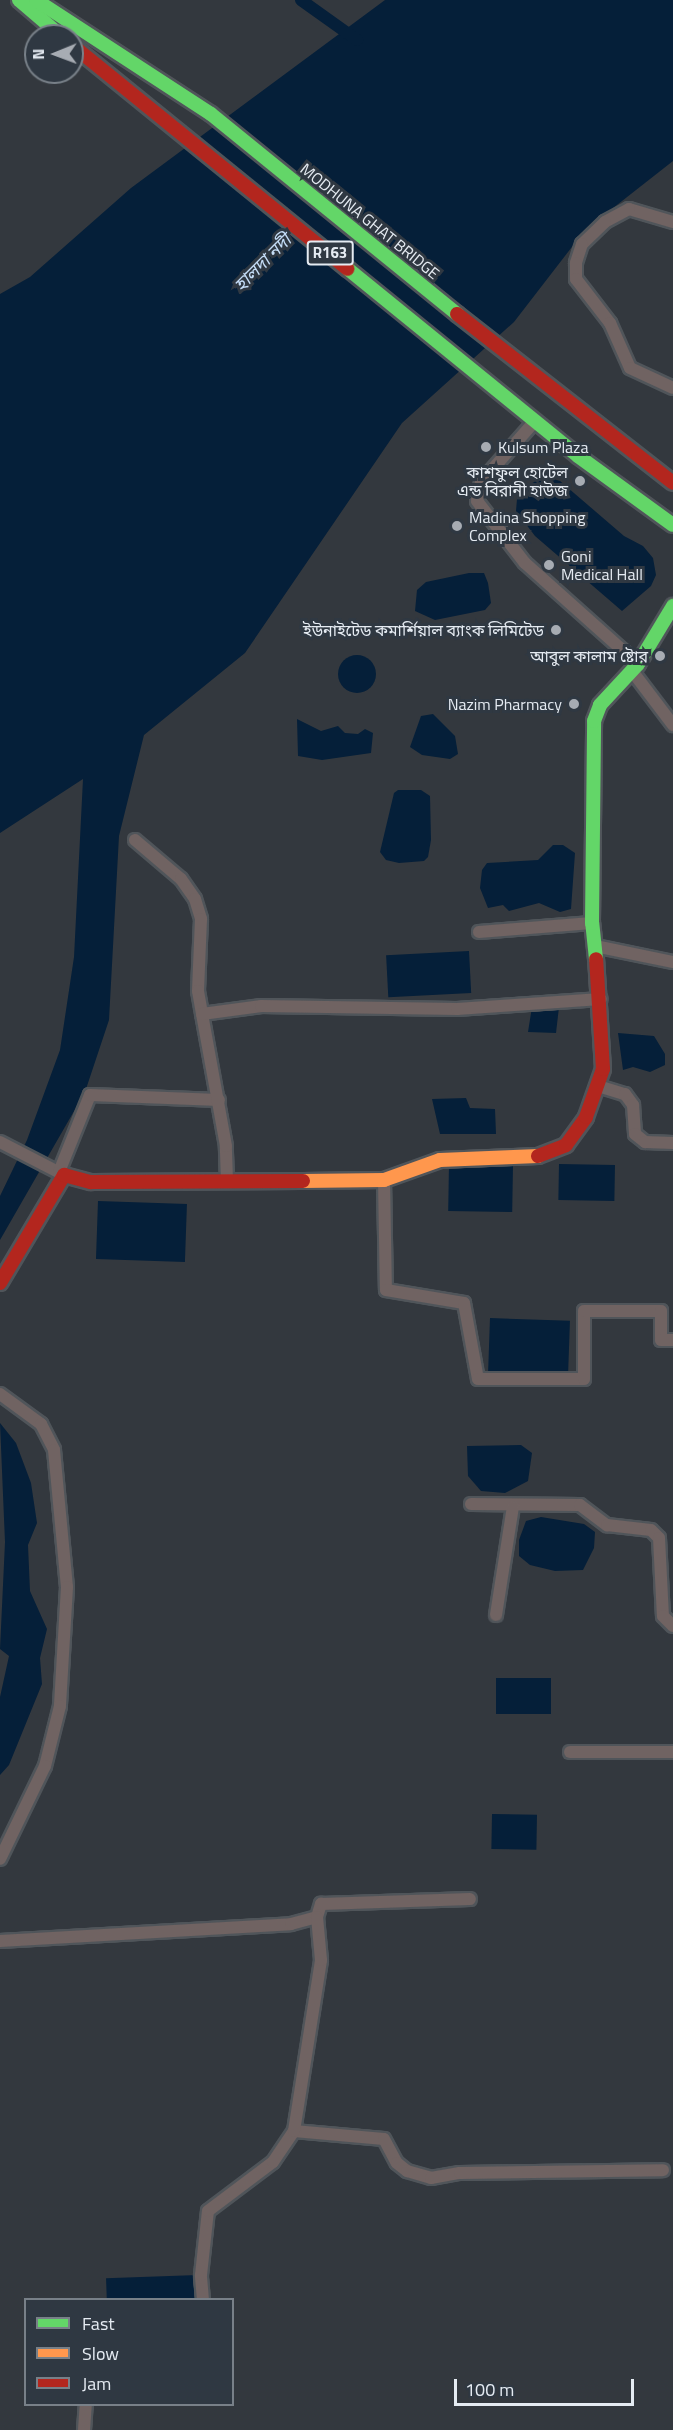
<!DOCTYPE html>
<meta charset="utf-8">
<style>
body{margin:0}
#map{position:relative;width:673px;height:2430px;overflow:hidden;background:#33383e;font-family:"Titillium Web","Noto Sans Bengali",sans-serif}
div>[style]{position:absolute}
.water>*{inset:0;background:#051f39;transform-origin:0 0}
.round{border-radius:50%}
.canal>*{height:12px;margin:-6px;padding:0 6px;transform-origin:6px;border-radius:6px;background:#051f39}
.roads{filter:drop-shadow(2px 0 #50555a) drop-shadow(-2px 0 #50555a) drop-shadow(0 2px #50555a) drop-shadow(0 -2px #50555a)}
.street>*{height:12px;margin:-6px;padding:0 6px;transform-origin:6px;border-radius:6px;background:#706362}
.fast>*{height:14px;margin:-7px;padding:0 7px;transform-origin:7px;border-radius:7px;background:#63d668}
.slow>*{height:14px;margin:-7px;padding:0 7px;transform-origin:7px;border-radius:7px;background:#ff974d}
.jam>*{height:14px;margin:-7px;padding:0 7px;transform-origin:7px;border-radius:7px;background:#b3261e}
.dots>*{width:16px;height:16px;translate:-50% -50%;box-sizing:border-box;border:3px solid #2f3842;border-radius:50%}
span{translate:-50% -50%;white-space:nowrap;text-align:center;line-height:1.15;-webkit-text-stroke:6px #2f3842;paint-order:stroke}
.shield-label span{padding:2px 4px;background:#2f3842;border:2px solid;border-radius:4px;-webkit-text-stroke-width:0}
.shield-label{font-size:15px;color:#e5ebf2;font-weight:700}
.street-label{font-size:16px;color:#e5ebf2}
.poi-label{font-size:16px;color:#e5ebf2}
.left{translate:0 -50%;text-align:left}
.right{translate:-100% -50%;text-align:right}
.water-label{font-size:18px;color:#c5ddf7;font-style:italic}
.legend{position:absolute;left:24px;top:2298px;width:210px;height:108px;box-sizing:border-box;background:#2f3842;border:2px solid #788088;margin:0;padding:8px 10px;list-style:none;font-size:18px;color:#e5ebf2}
.legend li{display:flex;align-items:center;gap:12px;height:30px}
.legend b{width:30px;border:2px solid #788088}
.north{position:absolute;left:24px;top:24px;width:60px;height:60px;box-sizing:border-box;background:#2f3842;border:2px solid #788088;border-radius:50%;rotate:269deg;font-size:16px;font-weight:700;line-height:24px;text-align:center;color:#e5ebf2}
.north::after{content:'';display:block;margin:auto;width:21px;height:27px;background:#a7acb3;clip-path:polygon(50% 0,100% 100%,50% 72%,0 100%)}
.scale{position:absolute;left:454px;top:2379px;width:180px;height:27px;box-sizing:border-box;border:3px solid #e5ebf2;border-top:0;padding-left:8px;font-size:18px;line-height:21px;white-space:nowrap;color:#e5ebf2;-webkit-text-stroke:4px #2f3842;paint-order:stroke}
</style>
<div id="map">
<div class="water">
<div style="clip-path:polygon(385px 0,673px 0,673px 161px,585px 230px,514px 322px,402px 423px,245px 653px,144px 735px,119px 836px,109px 1020px,85px 1092px,0 1240px,0 1196px,27px 1140px,60px 1050px,74px 957px,83px 779px,0 833px,0 294px,30px 277px,131px 188px)"></div>
<div style="clip-path:polygon(544px 476px,560px 481px,624px 536px,643px 546px,653px 558px,656px 575px,651px 586px,622px 611px,535px 536px,516px 511px,517px 499px,526px 487px)"></div>
<div style="clip-path:polygon(469px 573px,484px 573px,488px 583px,491px 603px,485px 610px,435px 620px,415px 611px,417px 590px,426px 582px)"></div>
<div class="round" style="left:338px;top:655px;width:38px;height:38px"></div>
<div style="clip-path:polygon(433px 714px,455px 736px,458px 754px,450px 759px,422px 755px,410px 747px,421px 716px)"></div>
<div style="clip-path:polygon(297px 719px,321px 731px,338px 726px,345px 733px,358px 734px,365px 729px,373px 733px,371px 753px,322px 760px,298px 756px)"></div>
<div style="clip-path:polygon(398px 790px,421px 790px,430px 796px,431px 840px,428px 857px,424px 861px,399px 863px,386px 860px,380px 852px,394px 793px)"></div>
<div style="clip-path:polygon(553px 845px,563px 845px,575px 853px,571px 909px,560px 912px,539px 903px,509px 911px,503px 905px,488px 908px,480px 888px,482px 870px,487px 863px,538px 860px)"></div>
<div style="left:469px;top:951px;width:42px;height:83px;rotate:87deg"></div>
<div style="clip-path:polygon(532px 1007px,559px 1007px,556px 1033px,528px 1032px)"></div>
<div style="clip-path:polygon(618px 1033px,654px 1036px,665px 1054px,665px 1065px,650px 1072px,633px 1067px,623px 1070px)"></div>
<div style="clip-path:polygon(466px 1098px,470px 1108px,495px 1109px,496px 1134px,440px 1134px,432px 1099px)"></div>
<div style="left:559px;top:1164px;width:56px;height:36px;rotate:1deg"></div>
<div style="left:449px;top:1165px;width:64px;height:46px;rotate:1deg"></div>
<div style="left:98px;top:1201px;width:89px;height:58px;rotate:2deg"></div>
<div style="left:490px;top:1318px;width:80px;height:53px;rotate:2deg"></div>
<div style="clip-path:polygon(0 1423px,16px 1443px,31px 1483px,37px 1523px,28px 1545px,30px 1591px,47px 1629px,40px 1658px,42px 1684px,9px 1765px,0 1775px,0 1697px,9px 1656px,0 1649px,5px 1542px)"></div>
<div style="clip-path:polygon(521px 1445px,532px 1453px,528px 1481px,505px 1493px,481px 1491px,468px 1476px,467px 1446px)"></div>
<div style="clip-path:polygon(541px 1517px,584px 1524px,595px 1532px,594px 1548px,583px 1570px,555px 1571px,530px 1565px,519px 1556px,519px 1540px,526px 1521px)"></div>
<div style="left:551px;top:1678px;width:36px;height:55px;rotate:90deg"></div>
<div style="left:492px;top:1814px;width:45px;height:35px;rotate:1deg"></div>
<div style="left:198px;top:2275px;width:24px;height:92px;rotate:88deg"></div>
</div>
<div class="canal">
<div style="left:301px;top:0;width:69px;rotate:35.5deg"></div>
</div>
<div class="roads">
<div class="street">
<div style="left:673px;top:222px;width:46px;rotate:-163.5deg"></div>
<div style="left:629px;top:209px;width:27px;rotate:152deg"></div>
<div style="left:605px;top:222px;width:32px;rotate:136deg"></div>
<div style="left:582px;top:244px;width:20px;rotate:108deg"></div>
<div style="left:576px;top:263px;width:16px;rotate:90deg"></div>
<div style="left:576px;top:279px;width:56px;rotate:52.3deg"></div>
<div style="left:610px;top:323px;width:49px;rotate:66deg"></div>
<div style="left:630px;top:368px;width:47px;rotate:24.9deg"></div>
<div style="left:535px;top:421px;width:81px;rotate:131.5deg"></div>
<div style="left:481px;top:482px;width:19px;rotate:102deg"></div>
<div style="left:477px;top:501px;width:78px;rotate:52.3deg"></div>
<div style="left:525px;top:563px;width:152px;rotate:41.8deg"></div>
<div style="left:632px;top:671px;width:68px;rotate:52.8deg"></div>
<div style="left:135px;top:840px;width:60px;rotate:40.3deg"></div>
<div style="left:181px;top:879px;width:24px;rotate:55deg"></div>
<div style="left:195px;top:899px;width:21px;rotate:73deg"></div>
<div style="left:201px;top:919px;width:72px;rotate:92.4deg"></div>
<div style="left:198px;top:991px;width:23px;rotate:80deg"></div>
<div style="left:479px;top:932px;width:113px;rotate:-4.6deg"></div>
<div style="left:595px;top:946px;width:80px;rotate:11.6deg"></div>
<div style="left:598px;top:1086px;width:28px;rotate:17deg"></div>
<div style="left:625px;top:1094px;width:14px;rotate:54deg"></div>
<div style="left:633px;top:1105px;width:29px;rotate:86deg"></div>
<div style="left:635px;top:1134px;width:13px;rotate:39deg"></div>
<div style="left:645px;top:1142px;width:28px;rotate:2deg"></div>
<div style="left:0;top:1142px;width:72px;rotate:27.3deg"></div>
<div style="left:59px;top:1172px;width:83px;rotate:-68.1deg"></div>
<div style="left:90px;top:1095px;width:129px;rotate:2.2deg"></div>
<div style="left:384px;top:1180px;width:110px;rotate:89deg"></div>
<div style="left:386px;top:1290px;width:79px;rotate:9.5deg"></div>
<div style="left:464px;top:1303px;width:77px;rotate:79.6deg"></div>
<div style="left:478px;top:1379px;width:106px"></div>
<div style="left:584px;top:1379px;width:68px;rotate:-90deg"></div>
<div style="left:584px;top:1311px;width:77px"></div>
<div style="left:661px;top:1311px;width:29px;rotate:90deg"></div>
<div style="left:661px;top:1340px;width:12px"></div>
<div style="left:227px;top:1181px;width:35px;rotate:-92deg"></div>
<div style="left:226px;top:1146px;width:134px;rotate:-100.3deg"></div>
<div style="left:202px;top:1014px;width:60px;rotate:-7.7deg"></div>
<div style="left:261px;top:1006px;width:196px;rotate:0.9deg"></div>
<div style="left:457px;top:1009px;width:144px;rotate:-4deg"></div>
<div style="left:0;top:1394px;width:51px;rotate:36.2deg"></div>
<div style="left:41px;top:1424px;width:29px;rotate:63deg"></div>
<div style="left:54px;top:1450px;width:138px;rotate:84.6deg"></div>
<div style="left:67px;top:1587px;width:119px;rotate:93.4deg"></div>
<div style="left:60px;top:1706px;width:62px;rotate:104deg"></div>
<div style="left:45px;top:1766px;width:103px;rotate:115.8deg"></div>
<div style="left:471px;top:1504px;width:109px;rotate:0.5deg"></div>
<div style="left:580px;top:1505px;width:34px;rotate:37deg"></div>
<div style="left:607px;top:1525px;width:44px;rotate:6.5deg"></div>
<div style="left:651px;top:1530px;width:11px;rotate:45deg"></div>
<div style="left:659px;top:1538px;width:78px;rotate:87.1deg"></div>
<div style="left:663px;top:1616px;width:14px;rotate:45deg"></div>
<div style="left:496px;top:1615px;width:109px;rotate:-81.1deg"></div>
<div style="left:570px;top:1752px;width:103px"></div>
<div style="left:0;top:1941px;width:291px;rotate:-3.3deg"></div>
<div style="left:291px;top:1924px;width:27px;rotate:-15deg"></div>
<div style="left:317px;top:1917px;width:14px;rotate:-73deg"></div>
<div style="left:321px;top:1904px;width:149px;rotate:-1.9deg"></div>
<div style="left:294px;top:2131px;width:90px;rotate:5.1deg"></div>
<div style="left:384px;top:2139px;width:27px;rotate:62deg"></div>
<div style="left:397px;top:2163px;width:13px;rotate:39deg"></div>
<div style="left:407px;top:2171px;width:25px;rotate:16deg"></div>
<div style="left:431px;top:2178px;width:29px;rotate:-10deg"></div>
<div style="left:460px;top:2173px;width:203px;rotate:-0.8deg"></div>
<div style="left:203px;top:2300px;width:25px;rotate:-95deg"></div>
<div style="left:201px;top:2275px;width:64px;rotate:-83.8deg"></div>
<div style="left:208px;top:2211px;width:81px;rotate:-37deg"></div>
<div style="left:273px;top:2162px;width:37px;rotate:-56deg"></div>
<div style="left:294px;top:2131px;width:173px;rotate:-81deg"></div>
<div style="left:321px;top:1960px;width:43px;rotate:-95.3deg"></div>
<div style="left:84px;top:2430px;width:26px;rotate:-86deg"></div>
</div>
<div class="fast">
<div style="left:19px;top:0;width:55px;rotate:40.6deg"></div>
<div style="left:36px;top:0;width:209px;rotate:33.1deg"></div>
<div style="left:211px;top:114px;width:317px;rotate:39.1deg"></div>
<div style="left:348px;top:269px;width:296px;rotate:39.1deg"></div>
<div style="left:578px;top:456px;width:117px;rotate:36deg"></div>
<div style="left:596px;top:959px;width:36px;rotate:-96deg"></div>
<div style="left:592px;top:923px;width:202px;rotate:-89.4deg"></div>
<div style="left:594px;top:721px;width:17px;rotate:-69deg"></div>
<div style="left:600px;top:705px;width:56px;rotate:-47.2deg"></div>
<div style="left:638px;top:664px;width:68px;rotate:-58.9deg"></div>
</div>
<div class="slow">
<div style="left:303px;top:1181px;width:81px;rotate:-0.7deg"></div>
<div style="left:384px;top:1180px;width:59px;rotate:-19.7deg"></div>
<div style="left:440px;top:1160px;width:98px;rotate:-2.3deg"></div>
</div>
<div class="jam">
<div style="left:72px;top:45px;width:355px;rotate:39.1deg"></div>
<div style="left:457px;top:314px;width:274px;rotate:38deg"></div>
<div style="left:538px;top:1156px;width:30px;rotate:-21deg"></div>
<div style="left:566px;top:1145px;width:34px;rotate:-54deg"></div>
<div style="left:586px;top:1117px;width:51px;rotate:-70.5deg"></div>
<div style="left:603px;top:1069px;width:110px;rotate:-93.6deg"></div>
<div style="left:0;top:1283px;width:126px;rotate:-59.3deg"></div>
<div style="left:64px;top:1175px;width:28px;rotate:15deg"></div>
<div style="left:91px;top:1182px;width:212px;rotate:-0.3deg"></div>
</div>
</div>
<div class="dots">
<div style="left:486px;top:447px;background:#a7acb3"></div>
<div style="left:580px;top:481px;background:#a7acb3"></div>
<div style="left:457px;top:526px;background:#a7acb3"></div>
<div style="left:549px;top:565px;background:#a7acb3"></div>
<div style="left:556px;top:630px;background:#a7acb3"></div>
<div style="left:660px;top:656px;background:#a7acb3"></div>
<div style="left:574px;top:704px;background:#a7acb3"></div>
</div>
<div class="shield-label">
<span style="left:330px;top:253px">R163</span>
</div>
<div class="street-label">
<span style="left:370px;top:221px;rotate:39deg">MODHUNA GHAT BRIDGE</span>
</div>
<div class="poi-label">
<span class="left" style="left:498px;top:447px">Kulsum Plaza</span>
<span class="right" style="left:568px;top:481px">কাশফুল হোটেল<br>এন্ড বিরানী হাউজ</span>
<span class="left" style="left:469px;top:526px">Madina Shopping<br>Complex</span>
<span class="left" style="left:561px;top:565px">Goni<br>Medical Hall</span>
<span class="right" style="left:544px;top:630px">ইউনাইটেড কমার্শিয়াল ব্যাংক লিমিটেড</span>
<span class="right" style="left:648px;top:656px">আবুল কালাম ষ্টোর</span>
<span class="right" style="left:562px;top:704px">Nazim Pharmacy</span>
</div>
<div class="water-label">
<span style="left:263px;top:263px;rotate:-45deg">হালদা নদী</span>
</div>
<ul class="legend">
<li><b style="height:8px;background:#63d668"></b>Fast</li>
<li><b style="height:8px;background:#ff974d"></b>Slow</li>
<li><b style="height:8px;background:#b3261e"></b>Jam</li>
</ul>
<div class="north">N</div>
<div class="scale">100 m</div>
</div>
